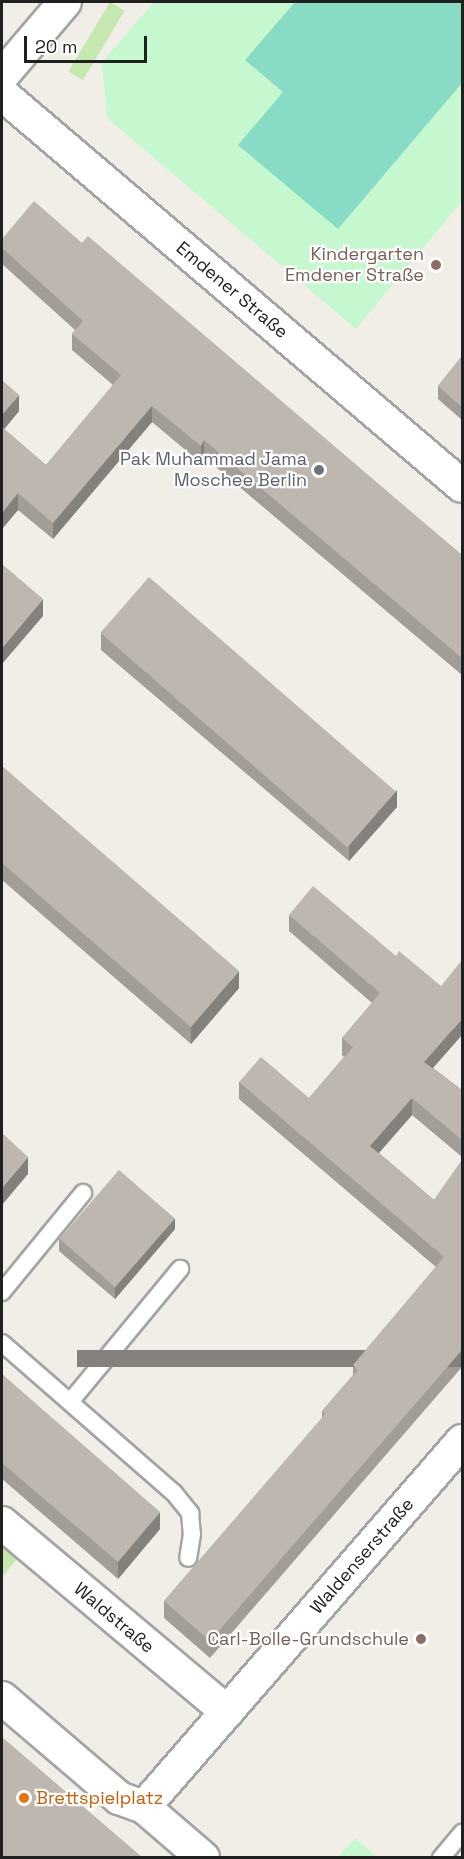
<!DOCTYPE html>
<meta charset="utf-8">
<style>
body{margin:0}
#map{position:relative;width:464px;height:1859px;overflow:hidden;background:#f0eee7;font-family:"Space Grotesk",sans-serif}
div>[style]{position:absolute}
.grass>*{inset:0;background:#c5e8af;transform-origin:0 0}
.park>*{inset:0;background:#c6f8d0}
.pitch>*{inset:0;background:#88dcc5}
.roads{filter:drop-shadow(2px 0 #a4a4a4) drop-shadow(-2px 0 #a4a4a4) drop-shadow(0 2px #a4a4a4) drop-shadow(0 -2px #a4a4a4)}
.service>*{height:16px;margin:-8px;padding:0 8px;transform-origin:8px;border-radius:8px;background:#fff}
.minor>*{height:32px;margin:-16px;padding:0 16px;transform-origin:16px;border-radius:16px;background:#fff}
.wall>*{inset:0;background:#a39d97}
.shaded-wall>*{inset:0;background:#84807b;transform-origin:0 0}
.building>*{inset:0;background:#bdb7b0;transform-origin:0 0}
.dots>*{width:16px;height:16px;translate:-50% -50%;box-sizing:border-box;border:3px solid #fff;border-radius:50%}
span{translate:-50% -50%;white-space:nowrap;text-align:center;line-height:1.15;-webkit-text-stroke:4.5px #fff;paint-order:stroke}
.education-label{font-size:18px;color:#785e54}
.right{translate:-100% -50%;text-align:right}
.street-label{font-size:18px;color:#202020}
.worship-label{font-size:18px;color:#5b616d}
.food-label{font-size:18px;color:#c56008}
.left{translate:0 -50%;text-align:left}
.frame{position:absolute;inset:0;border:3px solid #202020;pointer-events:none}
.scale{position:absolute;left:24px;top:36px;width:123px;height:27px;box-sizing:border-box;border:3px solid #202020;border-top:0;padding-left:8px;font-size:18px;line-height:21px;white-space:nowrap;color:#202020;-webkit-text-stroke:4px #fff;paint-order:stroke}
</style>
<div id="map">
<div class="grass">
<div style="left:110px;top:2px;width:17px;height:81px;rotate:31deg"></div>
<div style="clip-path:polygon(2px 1546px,17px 1559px,2px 1577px)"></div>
</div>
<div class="park">
<div style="clip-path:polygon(154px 2px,462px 2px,462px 201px,356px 329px,107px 118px,102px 62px)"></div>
<div style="clip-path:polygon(355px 1838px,377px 1857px,338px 1857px)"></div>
</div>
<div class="pitch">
<div style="clip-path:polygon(295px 2px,462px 2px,462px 83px,338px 229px,238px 145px,283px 92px,245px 60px)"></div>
</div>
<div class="roads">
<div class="service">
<div style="left:2px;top:1292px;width:128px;rotate:-50.7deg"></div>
<div style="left:2px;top:1343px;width:228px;rotate:41.1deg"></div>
<div style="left:174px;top:1493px;width:26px;rotate:51deg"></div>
<div style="left:190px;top:1513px;width:21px;rotate:85deg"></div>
<div style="left:192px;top:1534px;width:24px;rotate:99deg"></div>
<div style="left:70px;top:1402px;width:173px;rotate:-50.4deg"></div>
<div style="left:441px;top:1858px;width:33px;rotate:-50deg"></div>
</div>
<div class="minor">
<div style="left:2px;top:76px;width:97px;rotate:-49.6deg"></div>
<div style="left:2px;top:94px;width:604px;rotate:40.44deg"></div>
<div style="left:2px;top:1523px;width:294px;rotate:40deg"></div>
<div style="left:2px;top:1698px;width:154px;rotate:40.5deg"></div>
<div style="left:119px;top:1798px;width:27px;rotate:20deg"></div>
<div style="left:144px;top:1807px;width:78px;rotate:40.8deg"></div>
<div style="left:144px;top:1807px;width:485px;rotate:-49deg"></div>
</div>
</div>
<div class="wall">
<div style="clip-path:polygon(2px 239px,82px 243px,462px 555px,462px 675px,204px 457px,201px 463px,152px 422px,53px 539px,18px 510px,2px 529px,2px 380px,19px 411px,4px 429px,46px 465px,113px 385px,72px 350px,72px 334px,75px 330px,2px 264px)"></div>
<div style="clip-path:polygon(462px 356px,462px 420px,438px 399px,438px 386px)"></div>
<div style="clip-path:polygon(101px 633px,397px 807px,349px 861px,101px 650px)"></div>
<div style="clip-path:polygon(2px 766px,239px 988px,191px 1044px,2px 880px)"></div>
<div style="clip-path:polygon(289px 915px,462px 1035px,433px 1068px,462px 1090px,462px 1157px,412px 1115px,379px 1153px,434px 1200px,462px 1160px,462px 1367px,210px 1658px,164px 1618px,164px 1601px,322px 1419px,322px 1411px,353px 1375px,353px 1365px,436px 1267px,239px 1099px,239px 1082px,309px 1098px,344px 1057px,342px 1055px,342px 1038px,372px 1003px,289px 931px)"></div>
<div style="clip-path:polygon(175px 1229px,115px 1299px,59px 1251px,59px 1239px)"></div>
<div style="clip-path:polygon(2px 1374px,160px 1529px,118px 1579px,2px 1479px)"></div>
</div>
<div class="shaded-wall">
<div style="clip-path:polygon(19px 395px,19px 411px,2px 432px,2px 415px)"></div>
<div style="clip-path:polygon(152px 406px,152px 422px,53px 539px,53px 523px)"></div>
<div style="clip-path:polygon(204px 440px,204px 457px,201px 463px,201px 446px)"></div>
<div style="clip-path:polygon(18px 493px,18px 510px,2px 529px,2px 513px)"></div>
<div style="clip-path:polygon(43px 599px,43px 616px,2px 664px,2px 648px)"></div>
<div style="clip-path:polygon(397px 790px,397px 807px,349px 861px,349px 845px)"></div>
<div style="clip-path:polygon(239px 971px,239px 988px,191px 1044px,191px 1027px)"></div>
<div style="clip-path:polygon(462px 1019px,462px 1035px,424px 1078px,424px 1062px)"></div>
<div style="left:3px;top:1065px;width:17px;height:1px;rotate:90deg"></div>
<div style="clip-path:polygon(412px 1098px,412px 1115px,370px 1163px,370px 1146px)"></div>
<div style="clip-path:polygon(28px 1157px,28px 1174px,2px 1205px,2px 1188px)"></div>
<div style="clip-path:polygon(175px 1218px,175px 1229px,115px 1299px,115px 1287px)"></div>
<div style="left:462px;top:1350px;width:17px;height:385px;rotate:90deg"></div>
<div style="clip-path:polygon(160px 1512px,160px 1529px,118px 1579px,118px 1562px)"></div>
</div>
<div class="building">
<div style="clip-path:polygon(34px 201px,82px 243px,88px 236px,462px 555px,462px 658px,204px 440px,201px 446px,152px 406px,53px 523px,18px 493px,2px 513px,2px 427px,46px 465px,121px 375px,72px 334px,83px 321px,2px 248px,2px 239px)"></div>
<div style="clip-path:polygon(462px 356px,462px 407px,438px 386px)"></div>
<div style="clip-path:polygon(2px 380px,19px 395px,2px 415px)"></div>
<div style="clip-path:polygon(2px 564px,43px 599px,2px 648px)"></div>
<div style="left:149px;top:577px;width:327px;height:74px;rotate:41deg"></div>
<div style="clip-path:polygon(2px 766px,239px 971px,191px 1027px,2px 863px)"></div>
<div style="clip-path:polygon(313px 886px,396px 956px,399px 951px,441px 986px,462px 960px,462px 1019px,424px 1062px,462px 1090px,462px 1140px,412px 1098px,370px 1146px,434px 1200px,462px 1160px,462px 1350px,210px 1641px,164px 1601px,325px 1414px,322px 1411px,358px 1370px,353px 1365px,444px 1257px,239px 1082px,261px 1057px,309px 1098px,353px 1047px,342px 1038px,380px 993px,289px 915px)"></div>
<div style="clip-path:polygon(2px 1133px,28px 1157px,2px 1188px)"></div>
<div style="left:119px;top:1170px;width:74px;height:91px;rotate:41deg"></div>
<div style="clip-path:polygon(2px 1374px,160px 1512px,118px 1562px,2px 1463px)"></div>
<div style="clip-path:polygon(2px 1737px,142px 1857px,2px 1857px)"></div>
</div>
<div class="dots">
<div style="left:436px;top:265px;background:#8d6e63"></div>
<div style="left:319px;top:470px;background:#6b7280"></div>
<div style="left:421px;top:1639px;background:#8d6e63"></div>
<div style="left:24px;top:1798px;background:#e8710a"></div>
</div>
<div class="education-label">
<span class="right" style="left:424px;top:265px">Kindergarten<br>Emdener Straße</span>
<span class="right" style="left:409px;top:1639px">Carl-Bolle-Grundschule</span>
</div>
<div class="street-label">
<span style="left:232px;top:290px;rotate:40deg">Emdener Straße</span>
<span style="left:362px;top:1556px;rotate:-49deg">Waldenserstraße</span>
<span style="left:114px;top:1618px;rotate:40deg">Waldstraße</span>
</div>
<div class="worship-label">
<span class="right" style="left:307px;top:470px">Pak Muhammad Jama<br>Moschee Berlin</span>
</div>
<div class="food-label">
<span class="left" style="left:36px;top:1798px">Brettspielplatz</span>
</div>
<div class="frame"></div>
<div class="scale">20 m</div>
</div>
